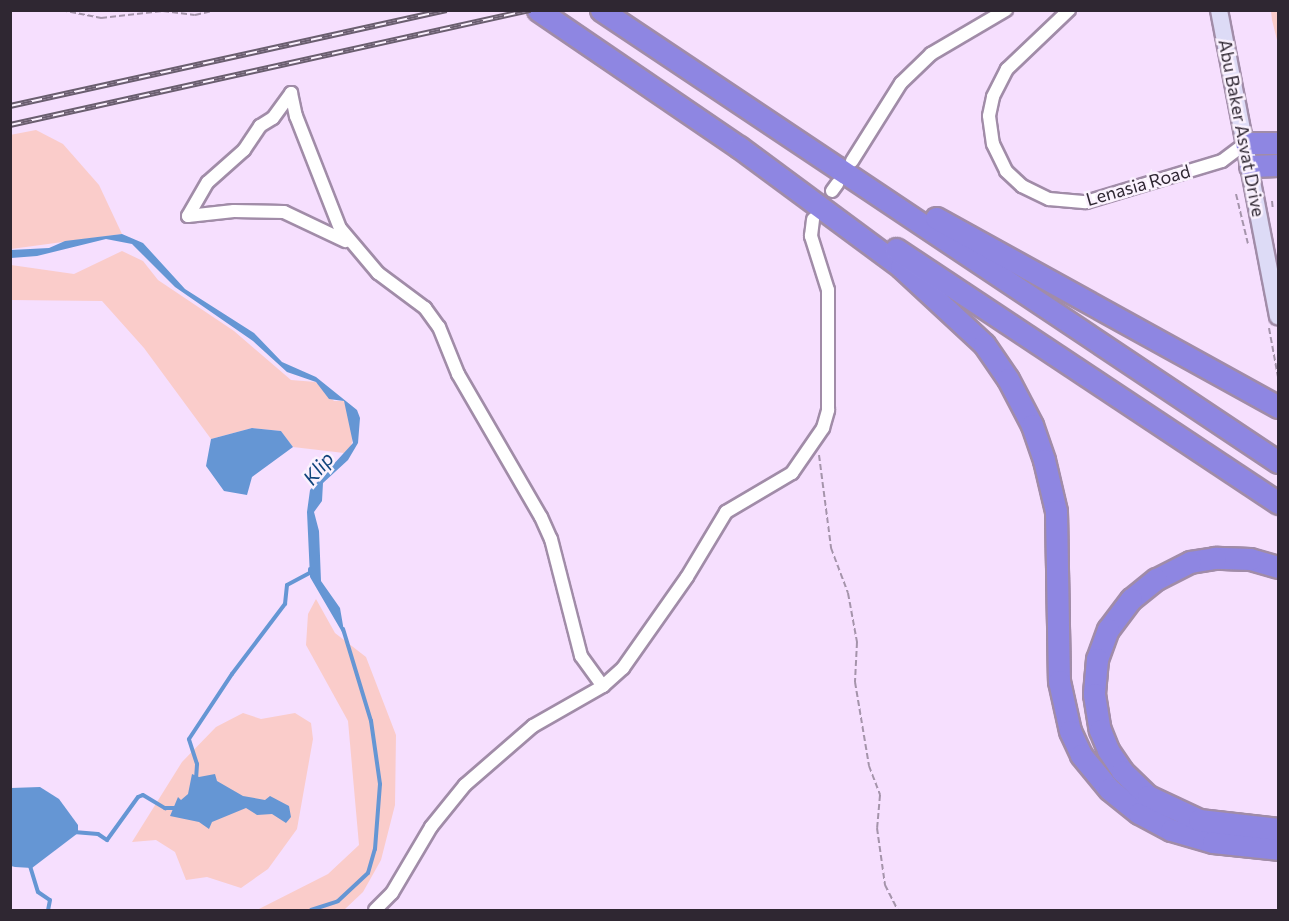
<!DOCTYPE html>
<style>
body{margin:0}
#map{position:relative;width:1289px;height:921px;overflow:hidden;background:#f6dffe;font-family:Commissioner,sans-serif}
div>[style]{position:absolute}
.green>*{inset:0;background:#faccca}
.water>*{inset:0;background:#6596d4}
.stream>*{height:4px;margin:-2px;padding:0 2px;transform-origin:2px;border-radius:2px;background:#6596d4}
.path>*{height:2px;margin-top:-1px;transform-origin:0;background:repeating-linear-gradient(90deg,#a594ab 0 6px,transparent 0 9px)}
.roads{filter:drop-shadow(2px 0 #a18ca8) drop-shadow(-2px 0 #a18ca8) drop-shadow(0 2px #a18ca8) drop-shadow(0 -2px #a18ca8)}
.minor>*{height:12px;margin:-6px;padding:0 6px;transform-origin:6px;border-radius:6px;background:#fff}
.secondary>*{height:16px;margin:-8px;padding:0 8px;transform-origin:8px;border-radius:8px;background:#dddbf6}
.motorway>*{height:21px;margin:-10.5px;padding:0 10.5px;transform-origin:10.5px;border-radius:10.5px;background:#8e86e2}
.rail>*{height:6px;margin-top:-3px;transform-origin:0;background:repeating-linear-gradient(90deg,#fbf2fe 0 11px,#6a5e6f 0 22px);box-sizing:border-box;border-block:2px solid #6a5e6f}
span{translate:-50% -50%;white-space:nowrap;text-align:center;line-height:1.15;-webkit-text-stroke:5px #fbf2fe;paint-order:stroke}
.street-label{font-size:18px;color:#2f2732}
.water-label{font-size:20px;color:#11447c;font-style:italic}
.frame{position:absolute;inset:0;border:12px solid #2f2732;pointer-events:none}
</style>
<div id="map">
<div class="green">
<div style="clip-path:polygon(1271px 11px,1278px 11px,1278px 44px,1272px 20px)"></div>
<div style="clip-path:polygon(36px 130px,63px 144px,99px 185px,122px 234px,11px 249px,10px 135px)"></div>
<div style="clip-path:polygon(122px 251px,143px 261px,158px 280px,234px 331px,291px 380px,316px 382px,334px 401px,344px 401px,354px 434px,351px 446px,344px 453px,293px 447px,281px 431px,252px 428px,211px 439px,144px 348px,102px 301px,11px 300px,11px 265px,74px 274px)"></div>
<div style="clip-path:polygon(316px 599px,335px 633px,366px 657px,396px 735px,395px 805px,381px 860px,363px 892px,344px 910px,257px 910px,328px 874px,359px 845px,348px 721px,306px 645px,308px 614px)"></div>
<div style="clip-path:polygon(243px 713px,261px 719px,295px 713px,311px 723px,313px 739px,297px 829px,268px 869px,241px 888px,207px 877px,186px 880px,175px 852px,156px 840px,132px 842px,182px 762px,216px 727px)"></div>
</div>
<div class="water">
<div style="clip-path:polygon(122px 234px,143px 243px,185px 289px,254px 333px,282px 362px,316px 377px,357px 410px,360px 418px,358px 443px,348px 460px,323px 483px,322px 501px,314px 512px,319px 531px,321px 581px,340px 608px,345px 637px,310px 577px,307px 512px,310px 490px,353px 443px,344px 401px,329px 399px,316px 382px,287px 372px,253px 341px,175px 287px,132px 244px,106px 239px,37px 256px,11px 258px,11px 250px,49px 248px,65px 241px)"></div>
<div style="clip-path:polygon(252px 428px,281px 431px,293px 447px,252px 477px,247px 495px,224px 491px,206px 466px,211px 439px)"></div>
<div style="clip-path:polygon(192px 774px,199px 777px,215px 774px,217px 781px,243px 796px,265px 800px,270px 796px,289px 806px,291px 817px,286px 823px,272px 814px,257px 815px,246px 808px,212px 822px,209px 829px,199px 822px,170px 816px,178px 797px,181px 800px,188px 794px)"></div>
<div style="clip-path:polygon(40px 787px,59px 799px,78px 825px,78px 833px,32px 868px,15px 867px,11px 866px,11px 788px)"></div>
</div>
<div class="stream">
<div style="left:196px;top:779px;width:15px;rotate:-86deg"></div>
<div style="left:197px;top:764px;width:26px;rotate:-108deg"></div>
<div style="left:189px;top:739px;width:78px;rotate:-56.5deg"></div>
<div style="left:232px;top:674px;width:88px;rotate:-52.9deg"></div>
<div style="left:285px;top:604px;width:19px;rotate:-84deg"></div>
<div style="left:287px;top:585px;width:26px;rotate:-28deg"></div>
<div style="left:310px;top:573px;width:4px;rotate:-90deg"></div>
<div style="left:74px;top:832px;width:24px;rotate:5deg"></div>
<div style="left:98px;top:834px;width:11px;rotate:34deg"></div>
<div style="left:107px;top:840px;width:53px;rotate:-54.2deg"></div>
<div style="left:138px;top:797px;width:5px;rotate:-22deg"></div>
<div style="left:143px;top:795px;width:26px;rotate:31deg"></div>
<div style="left:165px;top:808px;width:10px"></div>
<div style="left:30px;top:866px;width:27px;rotate:73deg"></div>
<div style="left:38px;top:892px;width:14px;rotate:34deg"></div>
<div style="left:50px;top:900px;width:10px;rotate:101deg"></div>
<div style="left:311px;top:910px;width:28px;rotate:-18deg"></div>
<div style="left:338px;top:901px;width:41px;rotate:-43deg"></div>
<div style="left:368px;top:873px;width:25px;rotate:-74deg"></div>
<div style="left:375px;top:849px;width:65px;rotate:-85.6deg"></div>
<div style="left:380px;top:784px;width:64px;rotate:-98.1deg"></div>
<div style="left:371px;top:721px;width:96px;rotate:-106.9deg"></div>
</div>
<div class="path">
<div style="left:61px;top:10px;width:41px;rotate:11.3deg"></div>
<div style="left:101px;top:18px;width:62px;rotate:-6.4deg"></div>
<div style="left:163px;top:11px;width:32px;rotate:7deg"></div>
<div style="left:195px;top:15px;width:22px;rotate:-13deg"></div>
<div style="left:1236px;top:194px;width:51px;rotate:76.5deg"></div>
<div style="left:1272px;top:201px;width:9px;rotate:84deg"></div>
<div style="left:1269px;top:328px;width:50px;rotate:79.6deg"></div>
<div style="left:819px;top:455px;width:94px;rotate:82.6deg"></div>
<div style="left:831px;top:548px;width:48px;rotate:69.3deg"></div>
<div style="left:848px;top:593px;width:50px;rotate:79.6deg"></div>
<div style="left:857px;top:642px;width:40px;rotate:92.9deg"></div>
<div style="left:855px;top:682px;width:85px;rotate:80.5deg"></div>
<div style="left:869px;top:766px;width:31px;rotate:69deg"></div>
<div style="left:880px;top:795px;width:33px;rotate:95deg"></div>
<div style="left:877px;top:828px;width:58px;rotate:82deg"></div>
<div style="left:885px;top:885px;width:28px;rotate:63deg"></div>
</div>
<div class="roads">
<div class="minor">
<div style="left:1069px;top:10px;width:86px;rotate:136.4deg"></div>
<div style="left:1007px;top:69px;width:31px;rotate:117deg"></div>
<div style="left:993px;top:97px;width:19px;rotate:102deg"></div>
<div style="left:989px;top:116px;width:28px;rotate:82deg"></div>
<div style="left:993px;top:144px;width:30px;rotate:64deg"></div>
<div style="left:1006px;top:171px;width:22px;rotate:43deg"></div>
<div style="left:1022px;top:186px;width:30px;rotate:26deg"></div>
<div style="left:1049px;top:199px;width:37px;rotate:5deg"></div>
<div style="left:1086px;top:202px;width:142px;rotate:-16.8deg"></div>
<div style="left:1222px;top:161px;width:30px;rotate:-37deg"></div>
<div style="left:291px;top:93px;width:24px;rotate:78deg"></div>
<div style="left:296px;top:116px;width:120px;rotate:68.6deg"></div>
<div style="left:340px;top:228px;width:59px;rotate:49.8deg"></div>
<div style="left:378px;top:273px;width:59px;rotate:36.7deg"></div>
<div style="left:425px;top:308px;width:24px;rotate:54deg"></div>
<div style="left:439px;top:327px;width:51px;rotate:68deg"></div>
<div style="left:458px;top:374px;width:165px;rotate:59.9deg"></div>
<div style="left:541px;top:517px;width:24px;rotate:66deg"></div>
<div style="left:551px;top:539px;width:121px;rotate:75.6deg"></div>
<div style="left:581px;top:656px;width:37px;rotate:54deg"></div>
<div style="left:852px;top:161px;width:92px;rotate:-57.9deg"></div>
<div style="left:901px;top:83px;width:42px;rotate:-44deg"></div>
<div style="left:931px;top:54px;width:87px;rotate:-30.4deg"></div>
<div style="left:832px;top:191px;width:9px;rotate:-54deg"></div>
<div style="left:188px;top:216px;width:46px;rotate:-6.2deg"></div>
<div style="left:234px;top:211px;width:50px;rotate:1.1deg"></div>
<div style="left:284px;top:212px;width:68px;rotate:25.4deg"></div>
<div style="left:188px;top:216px;width:39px;rotate:-60deg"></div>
<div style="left:208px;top:182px;width:48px;rotate:-41.6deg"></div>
<div style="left:244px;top:150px;width:29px;rotate:-56deg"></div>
<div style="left:260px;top:126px;width:15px;rotate:-32deg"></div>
<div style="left:273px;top:118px;width:31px;rotate:-54deg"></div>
<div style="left:375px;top:910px;width:24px;rotate:-45deg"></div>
<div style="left:392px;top:893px;width:77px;rotate:-59.4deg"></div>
<div style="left:431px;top:827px;width:54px;rotate:-51deg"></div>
<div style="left:465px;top:785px;width:90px;rotate:-40.9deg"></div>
<div style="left:533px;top:726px;width:81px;rotate:-29.7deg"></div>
<div style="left:603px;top:686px;width:27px;rotate:-42deg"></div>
<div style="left:623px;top:668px;width:111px;rotate:-54.9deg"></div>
<div style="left:687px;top:577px;width:76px;rotate:-59deg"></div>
<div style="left:726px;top:512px;width:77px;rotate:-30.6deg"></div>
<div style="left:792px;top:473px;width:55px;rotate:-55.4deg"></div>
<div style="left:823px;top:428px;width:19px;rotate:-74deg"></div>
<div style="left:828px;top:410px;width:120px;rotate:-90deg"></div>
<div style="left:828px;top:290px;width:57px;rotate:-107.5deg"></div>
<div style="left:811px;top:236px;width:17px;rotate:-83deg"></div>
</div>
<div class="secondary">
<div style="left:1219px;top:10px;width:312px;rotate:79.1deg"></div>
</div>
<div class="motorway">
<div style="left:538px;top:10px;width:243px;rotate:34.3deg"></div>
<div style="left:739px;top:147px;width:202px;rotate:36.5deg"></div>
<div style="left:901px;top:267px;width:113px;rotate:42.9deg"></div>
<div style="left:984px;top:344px;width:42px;rotate:55.6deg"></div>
<div style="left:1008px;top:379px;width:52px;rotate:62.4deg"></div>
<div style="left:1032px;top:425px;width:37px;rotate:71deg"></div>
<div style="left:1044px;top:460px;width:52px;rotate:76.8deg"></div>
<div style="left:1056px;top:511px;width:170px;rotate:89deg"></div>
<div style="left:1059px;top:681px;width:51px;rotate:77.6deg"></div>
<div style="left:1070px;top:731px;width:26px;rotate:65deg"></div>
<div style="left:1081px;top:755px;width:44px;rotate:50.5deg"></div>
<div style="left:1109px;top:789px;width:38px;rotate:39deg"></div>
<div style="left:1139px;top:813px;width:36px;rotate:28deg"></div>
<div style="left:1171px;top:830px;width:44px;rotate:15.9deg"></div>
<div style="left:1213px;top:842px;width:65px;rotate:6.1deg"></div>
<div style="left:601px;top:10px;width:814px;rotate:33.73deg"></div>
<div style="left:1246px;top:143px;width:32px"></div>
<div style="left:1250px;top:166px;width:28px;rotate:-2deg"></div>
<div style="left:936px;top:218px;width:391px;rotate:28.9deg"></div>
<div style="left:896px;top:249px;width:459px;rotate:33.6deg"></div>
<div style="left:1278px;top:567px;width:29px;rotate:-164deg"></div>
<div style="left:1250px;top:559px;width:35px;rotate:-178deg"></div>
<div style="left:1215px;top:558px;width:25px;rotate:171deg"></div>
<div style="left:1190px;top:562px;width:38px;rotate:153deg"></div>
<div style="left:1156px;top:579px;width:32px;rotate:141deg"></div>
<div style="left:1131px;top:599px;width:38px;rotate:127deg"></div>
<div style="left:1108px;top:629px;width:32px;rotate:110deg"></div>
<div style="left:1097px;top:659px;width:35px;rotate:95deg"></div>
<div style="left:1094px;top:694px;width:36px;rotate:81deg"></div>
<div style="left:1100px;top:730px;width:22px;rotate:68deg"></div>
<div style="left:1108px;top:750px;width:25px;rotate:56deg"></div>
<div style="left:1122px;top:771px;width:36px;rotate:44deg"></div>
<div style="left:1148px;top:796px;width:56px;rotate:25.2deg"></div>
<div style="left:1199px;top:820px;width:80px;rotate:6.5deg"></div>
</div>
</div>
<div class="rail">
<div style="left:10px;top:106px;width:447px;rotate:-12.4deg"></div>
<div style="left:10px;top:125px;width:533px;rotate:-12.47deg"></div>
</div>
<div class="street-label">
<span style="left:1242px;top:128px;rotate:79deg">Abu Baker Asvat Drive</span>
<span style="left:1138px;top:185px;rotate:-16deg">Lenasia Road</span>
</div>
<div class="water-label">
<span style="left:318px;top:468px;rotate:-51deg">Klip</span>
</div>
<div class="frame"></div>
</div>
